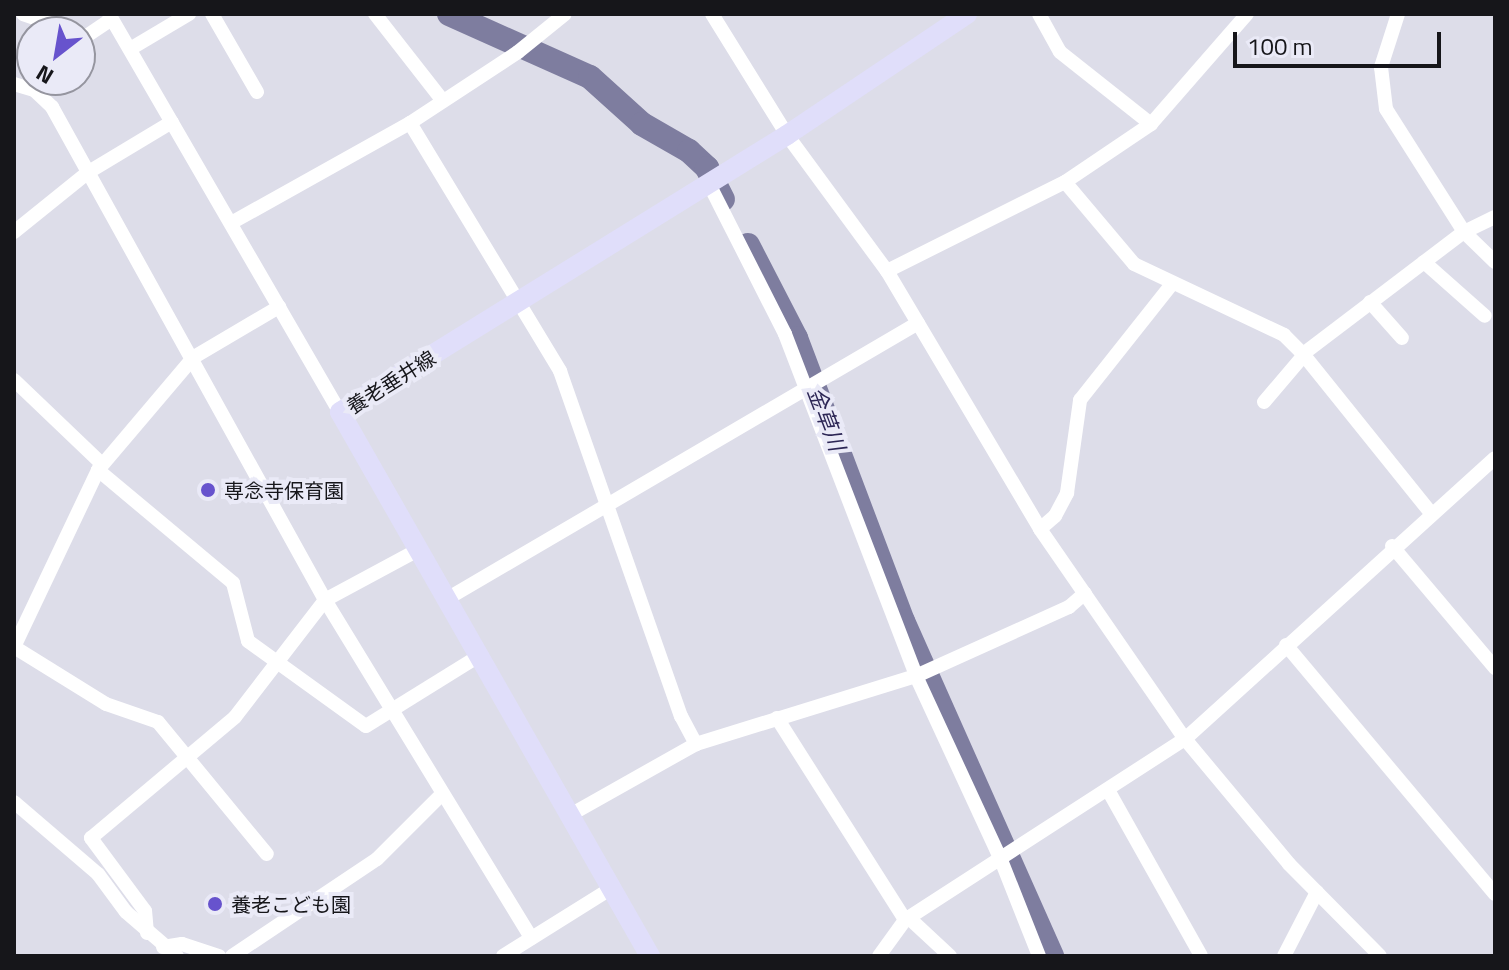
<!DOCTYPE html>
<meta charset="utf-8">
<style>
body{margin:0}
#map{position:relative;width:1509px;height:970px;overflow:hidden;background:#dddde9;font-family:"Titillium Web","Noto Sans JP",sans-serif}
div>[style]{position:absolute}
.river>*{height:24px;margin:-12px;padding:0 12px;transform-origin:12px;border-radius:12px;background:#7e7d9f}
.street>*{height:14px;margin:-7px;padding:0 7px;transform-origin:7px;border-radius:7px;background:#fff}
.secondary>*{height:20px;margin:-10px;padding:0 10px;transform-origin:10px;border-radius:10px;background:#e0defa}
.dots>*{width:22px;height:22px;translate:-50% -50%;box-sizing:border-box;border:4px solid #eaeaf7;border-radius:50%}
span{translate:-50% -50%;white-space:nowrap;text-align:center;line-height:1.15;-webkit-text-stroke:8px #eaeaf7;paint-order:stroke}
.street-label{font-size:20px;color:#16161a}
.poi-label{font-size:20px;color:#16161a}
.left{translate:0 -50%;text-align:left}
.water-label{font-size:22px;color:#2c2655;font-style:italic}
.frame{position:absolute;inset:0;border:16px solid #16161a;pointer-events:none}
.north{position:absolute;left:16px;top:16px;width:80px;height:80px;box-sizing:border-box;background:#eaeaf7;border:2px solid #95959f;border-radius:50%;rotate:211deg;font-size:22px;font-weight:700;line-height:32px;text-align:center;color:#16161a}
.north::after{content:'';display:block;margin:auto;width:28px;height:36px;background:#6753cd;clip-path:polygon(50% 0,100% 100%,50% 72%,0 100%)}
.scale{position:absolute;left:1233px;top:32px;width:208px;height:36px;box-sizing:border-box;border:4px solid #16161a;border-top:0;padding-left:10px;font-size:24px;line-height:28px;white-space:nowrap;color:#16161a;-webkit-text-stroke:6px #eaeaf7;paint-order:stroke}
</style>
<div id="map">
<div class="river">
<div style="left:449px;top:14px;width:154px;rotate:24.1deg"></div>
<div style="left:590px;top:77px;width:70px;rotate:42.1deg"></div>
<div style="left:642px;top:124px;width:54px;rotate:29.9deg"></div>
<div style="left:689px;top:151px;width:25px;rotate:43deg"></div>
<div style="left:707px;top:168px;width:35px;rotate:63deg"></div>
<div style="left:748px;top:245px;width:105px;rotate:62.7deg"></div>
<div style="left:796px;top:338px;width:303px;rotate:69.3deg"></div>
<div style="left:903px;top:621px;width:367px;rotate:66deg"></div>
</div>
<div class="street">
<div style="left:23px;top:14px;width:56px;rotate:18.8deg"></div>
<div style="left:109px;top:14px;width:460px;rotate:59.9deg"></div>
<div style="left:212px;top:14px;width:90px;rotate:60deg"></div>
<div style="left:375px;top:14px;width:110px;rotate:52deg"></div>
<div style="left:712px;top:14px;width:142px;rotate:58.2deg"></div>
<div style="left:787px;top:135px;width:169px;rotate:53.7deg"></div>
<div style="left:887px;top:271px;width:300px;rotate:59.3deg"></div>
<div style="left:1040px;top:529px;width:255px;rotate:55.4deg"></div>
<div style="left:1185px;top:739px;width:163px;rotate:50.2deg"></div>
<div style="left:1289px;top:864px;width:129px;rotate:45.3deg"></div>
<div style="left:1039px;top:14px;width:43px;rotate:61.1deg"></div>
<div style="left:1060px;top:52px;width:116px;rotate:38.4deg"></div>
<div style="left:1398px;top:14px;width:56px;rotate:107.8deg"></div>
<div style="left:1381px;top:67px;width:42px;rotate:83.2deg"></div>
<div style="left:1386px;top:109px;width:146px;rotate:57.6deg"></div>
<div style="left:1464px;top:232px;width:43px;rotate:44.1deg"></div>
<div style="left:80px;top:34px;width:6px;rotate:31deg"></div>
<div style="left:85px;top:37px;width:32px;rotate:-34deg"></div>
<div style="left:130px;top:49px;width:69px;rotate:-30.7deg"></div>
<div style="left:14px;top:84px;width:21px;rotate:17deg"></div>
<div style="left:34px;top:90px;width:25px;rotate:43deg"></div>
<div style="left:52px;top:107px;width:564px;rotate:61.02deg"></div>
<div style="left:325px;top:600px;width:396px;rotate:58.6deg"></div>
<div style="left:410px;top:123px;width:290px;rotate:58.8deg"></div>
<div style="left:560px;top:371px;width:366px;rotate:70.7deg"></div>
<div style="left:681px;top:716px;width:32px;rotate:62deg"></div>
<div style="left:1065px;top:182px;width:107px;rotate:49.9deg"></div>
<div style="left:1134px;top:264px;width:166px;rotate:25.3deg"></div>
<div style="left:1284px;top:335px;width:27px;rotate:45deg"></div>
<div style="left:1303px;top:354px;width:202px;rotate:-37.2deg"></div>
<div style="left:1464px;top:232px;width:34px;rotate:-26deg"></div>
<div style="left:709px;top:184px;width:168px;rotate:63.1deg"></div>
<div style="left:785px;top:334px;width:366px;rotate:69deg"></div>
<div style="left:916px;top:676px;width:203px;rotate:65.2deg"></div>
<div style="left:1001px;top:860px;width:103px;rotate:68.4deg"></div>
<div style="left:231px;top:223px;width:205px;rotate:-29.2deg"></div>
<div style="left:410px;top:123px;width:129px;rotate:-33.3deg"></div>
<div style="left:518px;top:52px;width:60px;rotate:-39deg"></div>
<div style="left:14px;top:232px;width:94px;rotate:-38.9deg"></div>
<div style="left:87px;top:173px;width:99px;rotate:-31deg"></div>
<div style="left:1424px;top:262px;width:81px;rotate:41.5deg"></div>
<div style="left:887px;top:271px;width:199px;rotate:-26.6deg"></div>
<div style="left:1065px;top:182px;width:104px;rotate:-34deg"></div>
<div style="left:1151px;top:124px;width:146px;rotate:-48.9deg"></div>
<div style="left:1370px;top:302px;width:48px;rotate:48.4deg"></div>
<div style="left:1303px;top:354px;width:203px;rotate:51.2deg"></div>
<div style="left:14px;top:380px;width:122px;rotate:43.7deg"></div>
<div style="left:1264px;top:402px;width:62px;rotate:-49.6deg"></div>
<div style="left:98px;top:470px;width:176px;rotate:39.9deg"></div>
<div style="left:233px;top:583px;width:60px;rotate:75.5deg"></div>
<div style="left:248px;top:641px;width:145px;rotate:35.8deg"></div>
<div style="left:366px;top:726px;width:133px;rotate:-31.8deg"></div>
<div style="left:1040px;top:529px;width:20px;rotate:-41deg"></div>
<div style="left:1055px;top:516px;width:26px;rotate:-62deg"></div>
<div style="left:1067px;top:493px;width:94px;rotate:-82deg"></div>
<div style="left:1080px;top:400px;width:148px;rotate:-51.6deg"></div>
<div style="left:1392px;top:546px;width:160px;rotate:49.8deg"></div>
<div style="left:445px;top:600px;width:548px;rotate:-30.35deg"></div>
<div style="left:1286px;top:645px;width:325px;rotate:50deg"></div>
<div style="left:14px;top:647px;width:196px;rotate:-64.6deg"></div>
<div style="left:98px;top:470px;width:148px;rotate:-49.7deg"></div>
<div style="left:194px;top:357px;width:99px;rotate:-30.5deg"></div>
<div style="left:14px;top:647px;width:108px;rotate:31.8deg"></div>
<div style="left:106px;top:704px;width:55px;rotate:19.1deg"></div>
<div style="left:158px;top:722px;width:171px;rotate:50.5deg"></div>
<div style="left:777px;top:718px;width:239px;rotate:57.6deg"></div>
<div style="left:1108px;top:790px;width:190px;rotate:60.7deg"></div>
<div style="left:14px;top:802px;width:111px;rotate:40.6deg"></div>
<div style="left:98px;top:874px;width:47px;rotate:53.6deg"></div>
<div style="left:126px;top:912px;width:67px;rotate:40.8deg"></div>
<div style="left:570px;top:815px;width:145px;rotate:-29.4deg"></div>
<div style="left:696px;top:744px;width:230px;rotate:-17.2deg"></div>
<div style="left:916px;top:676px;width:168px;rotate:-24.3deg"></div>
<div style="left:1069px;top:607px;width:21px;rotate:-41deg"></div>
<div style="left:909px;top:918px;width:56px;rotate:42.8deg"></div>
<div style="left:147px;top:933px;width:22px;rotate:-95deg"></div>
<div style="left:145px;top:911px;width:91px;rotate:-126.5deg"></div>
<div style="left:91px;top:838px;width:188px;rotate:-40deg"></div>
<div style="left:235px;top:717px;width:148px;rotate:-52.4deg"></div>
<div style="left:325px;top:600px;width:106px;rotate:-28.3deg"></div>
<div style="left:163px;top:947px;width:19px;rotate:-9deg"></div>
<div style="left:182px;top:944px;width:39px;rotate:18deg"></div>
<div style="left:232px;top:956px;width:174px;rotate:-33.8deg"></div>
<div style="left:377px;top:859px;width:92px;rotate:-45deg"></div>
<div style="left:503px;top:956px;width:128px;rotate:-32deg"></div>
<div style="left:879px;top:956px;width:44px;rotate:-54.2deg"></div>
<div style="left:905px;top:920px;width:333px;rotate:-32.9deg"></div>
<div style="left:1185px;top:739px;width:418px;rotate:-42.2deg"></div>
<div style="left:1284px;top:956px;width:72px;rotate:-62.7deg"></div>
</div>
<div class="secondary">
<div style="left:650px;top:956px;width:626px;rotate:-119.68deg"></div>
<div style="left:340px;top:412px;width:526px;rotate:-31.79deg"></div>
<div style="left:787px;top:135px;width:217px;rotate:-33.9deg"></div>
</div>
<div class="dots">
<div style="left:208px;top:490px;background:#6753cd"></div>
<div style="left:215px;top:904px;background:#6753cd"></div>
</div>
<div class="street-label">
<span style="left:391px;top:382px;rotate:-32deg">養老垂井線</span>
</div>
<div class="poi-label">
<span class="left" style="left:224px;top:490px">専念寺保育園</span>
<span class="left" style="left:231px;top:904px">養老こども園</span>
</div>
<div class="water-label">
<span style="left:826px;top:419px;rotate:69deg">金草川</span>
</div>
<div class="frame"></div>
<div class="north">N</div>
<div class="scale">100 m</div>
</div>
